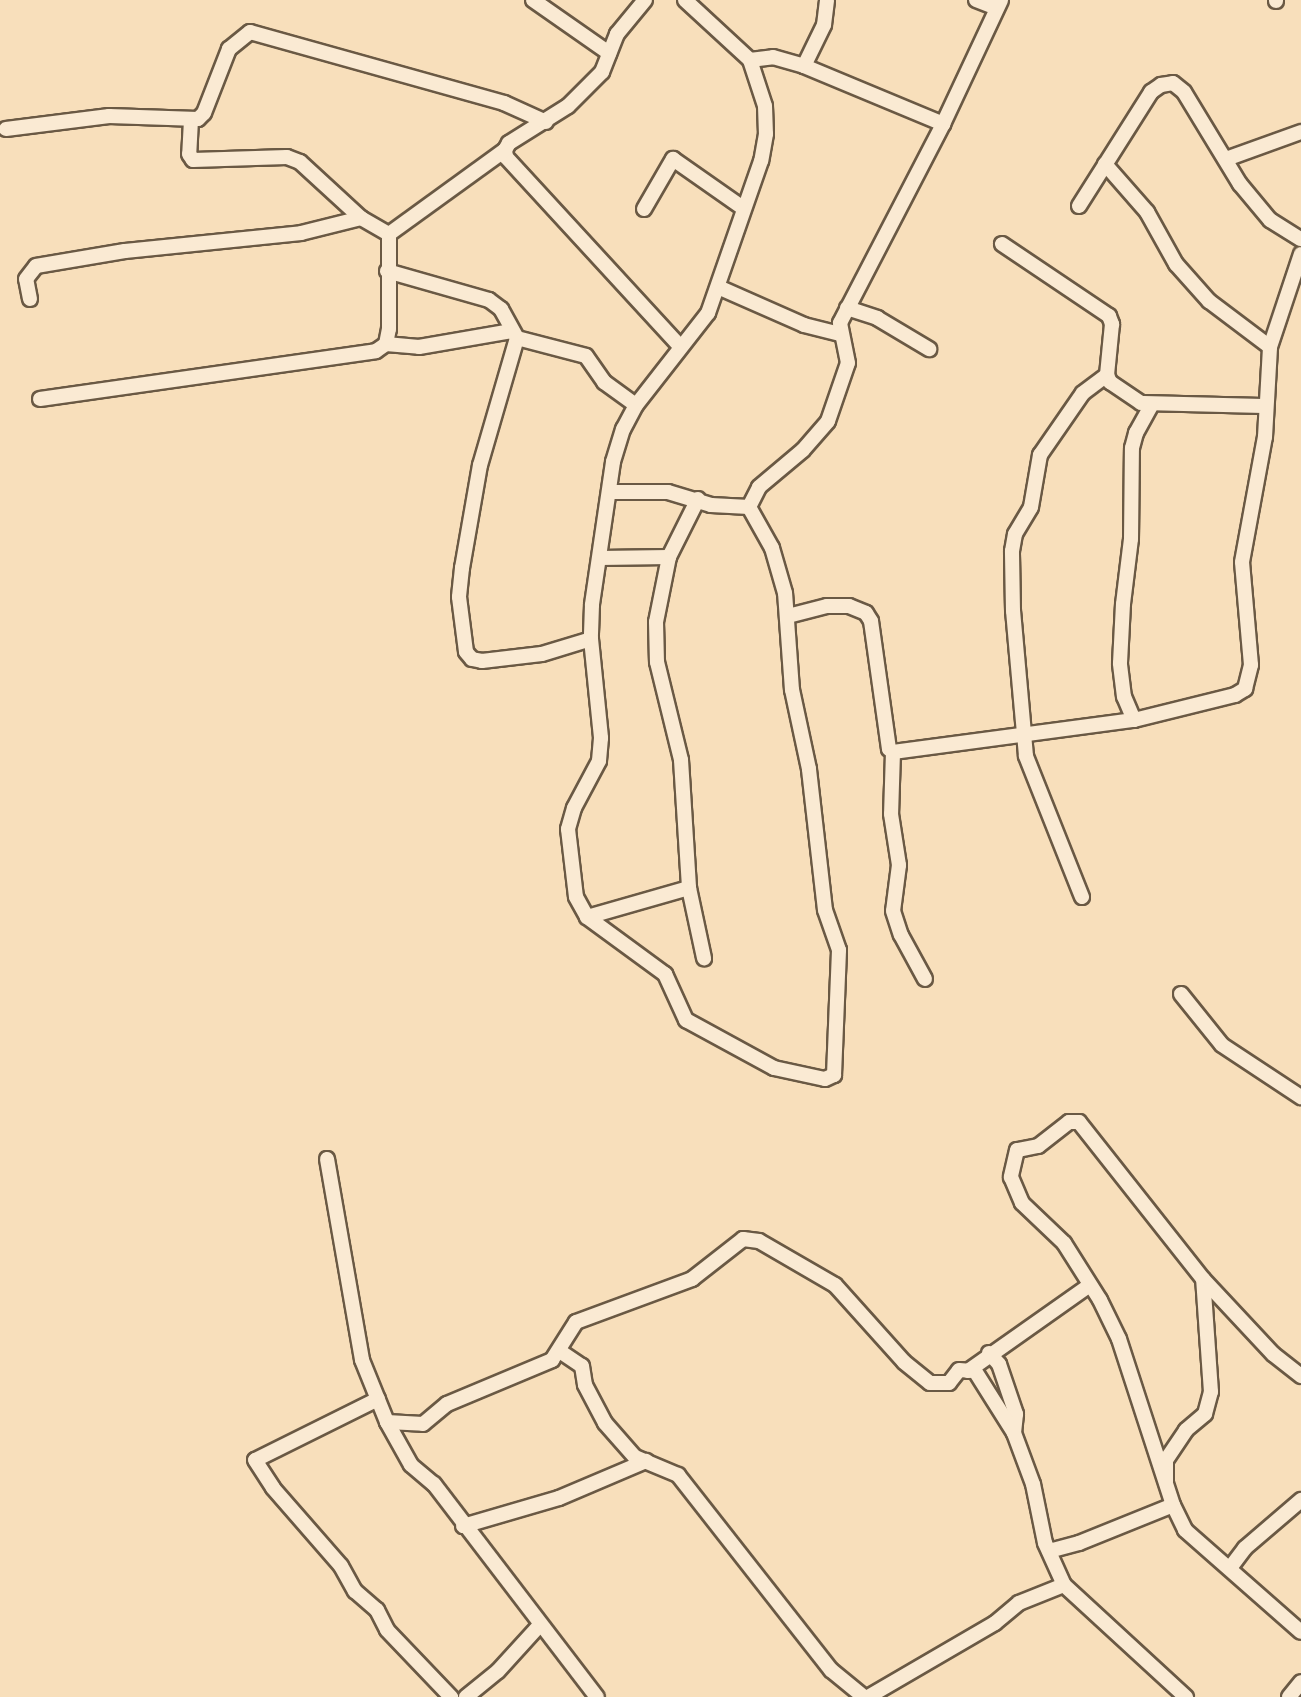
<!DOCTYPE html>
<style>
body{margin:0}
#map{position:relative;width:1301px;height:1697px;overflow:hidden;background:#f8dfbb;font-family:"IM FELL French Canon",serif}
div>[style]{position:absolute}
.roads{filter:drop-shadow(2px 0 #6a5944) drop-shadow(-2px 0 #6a5944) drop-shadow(0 2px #6a5944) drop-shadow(0 -2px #6a5944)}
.street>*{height:14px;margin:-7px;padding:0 7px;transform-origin:7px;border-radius:7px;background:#faead3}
span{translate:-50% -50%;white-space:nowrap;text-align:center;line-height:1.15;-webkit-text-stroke:4.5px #faead3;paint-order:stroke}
</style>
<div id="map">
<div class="roads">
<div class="street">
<div style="left:533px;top:0;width:93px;rotate:34.9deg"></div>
<div style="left:645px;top:0;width:44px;rotate:129.5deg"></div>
<div style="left:617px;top:34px;width:41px;rotate:111.5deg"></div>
<div style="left:602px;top:72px;width:48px;rotate:135deg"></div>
<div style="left:568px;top:106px;width:70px;rotate:147.9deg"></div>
<div style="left:509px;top:143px;width:8px;rotate:120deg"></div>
<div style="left:505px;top:150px;width:7px;rotate:82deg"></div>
<div style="left:506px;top:157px;width:257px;rotate:47.4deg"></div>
<div style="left:685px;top:0;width:88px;rotate:42.7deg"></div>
<div style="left:750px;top:60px;width:48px;rotate:71.9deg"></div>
<div style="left:765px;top:106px;width:28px;rotate:88deg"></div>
<div style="left:766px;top:134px;width:27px;rotate:100deg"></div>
<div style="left:761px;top:161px;width:161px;rotate:109.2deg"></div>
<div style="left:708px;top:313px;width:117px;rotate:128deg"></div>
<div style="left:636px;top:405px;width:27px;rotate:118deg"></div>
<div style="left:623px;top:429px;width:34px;rotate:107deg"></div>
<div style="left:613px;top:462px;width:145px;rotate:98.4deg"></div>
<div style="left:592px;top:605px;width:34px;rotate:92deg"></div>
<div style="left:591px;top:639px;width:100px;rotate:84.2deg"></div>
<div style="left:601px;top:738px;width:23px;rotate:95deg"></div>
<div style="left:599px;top:761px;width:53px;rotate:118deg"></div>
<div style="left:574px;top:808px;width:22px;rotate:106deg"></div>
<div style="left:568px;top:829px;width:68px;rotate:83.3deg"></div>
<div style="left:576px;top:897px;width:23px;rotate:61deg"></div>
<div style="left:587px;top:917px;width:97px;rotate:36.2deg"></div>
<div style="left:665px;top:974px;width:51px;rotate:65.5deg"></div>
<div style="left:686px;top:1020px;width:100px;rotate:28.6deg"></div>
<div style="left:774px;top:1068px;width:52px;rotate:12.2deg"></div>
<div style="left:825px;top:1079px;width:10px;rotate:-24deg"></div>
<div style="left:834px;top:1075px;width:125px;rotate:-87.7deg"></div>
<div style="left:839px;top:950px;width:42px;rotate:-109.3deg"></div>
<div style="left:825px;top:910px;width:142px;rotate:-96.5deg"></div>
<div style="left:809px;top:769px;width:81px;rotate:-102.1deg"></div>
<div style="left:792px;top:690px;width:97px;rotate:-94.1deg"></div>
<div style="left:785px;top:593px;width:47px;rotate:-106.1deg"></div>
<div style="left:772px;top:548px;width:47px;rotate:-119.3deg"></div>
<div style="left:749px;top:507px;width:22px;rotate:-63deg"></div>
<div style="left:759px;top:487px;width:57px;rotate:-40.1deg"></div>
<div style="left:803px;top:450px;width:38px;rotate:-49deg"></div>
<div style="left:828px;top:421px;width:61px;rotate:-71deg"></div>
<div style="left:848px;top:363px;width:41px;rotate:-101.3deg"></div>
<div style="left:840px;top:323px;width:224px;rotate:-62.6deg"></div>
<div style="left:943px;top:124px;width:137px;rotate:-64.9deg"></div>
<div style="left:976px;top:0;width:22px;rotate:21deg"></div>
<div style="left:1276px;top:1px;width:1px;rotate:-90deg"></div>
<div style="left:750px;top:60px;width:23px;rotate:-7deg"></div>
<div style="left:773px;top:57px;width:32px;rotate:16deg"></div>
<div style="left:804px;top:66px;width:151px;rotate:22.6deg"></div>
<div style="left:804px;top:66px;width:46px;rotate:-64deg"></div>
<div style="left:824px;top:25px;width:25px;rotate:-83deg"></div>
<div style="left:191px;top:120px;width:34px;rotate:93deg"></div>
<div style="left:189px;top:154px;width:7px;rotate:56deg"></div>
<div style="left:193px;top:160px;width:94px;rotate:-1.8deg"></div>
<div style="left:287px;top:157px;width:14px;rotate:21deg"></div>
<div style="left:300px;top:162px;width:83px;rotate:42.6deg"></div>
<div style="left:361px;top:218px;width:32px;rotate:30deg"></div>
<div style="left:6px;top:129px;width:104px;rotate:-7.2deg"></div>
<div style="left:109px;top:116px;width:89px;rotate:1.9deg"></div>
<div style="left:198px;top:119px;width:8px;rotate:-45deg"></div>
<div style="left:204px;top:113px;width:69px;rotate:-68.7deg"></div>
<div style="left:229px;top:49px;width:27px;rotate:-39deg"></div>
<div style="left:250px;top:32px;width:264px;rotate:15.6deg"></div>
<div style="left:504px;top:103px;width:46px;rotate:24.3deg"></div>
<div style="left:1226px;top:159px;width:80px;rotate:-19.8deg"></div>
<div style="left:1105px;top:164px;width:64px;rotate:48.8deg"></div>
<div style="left:1147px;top:212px;width:60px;rotate:60.9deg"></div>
<div style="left:1176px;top:264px;width:50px;rotate:48.3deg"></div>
<div style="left:1209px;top:301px;width:76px;rotate:37deg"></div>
<div style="left:1079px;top:206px;width:135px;rotate:-57.7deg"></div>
<div style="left:1151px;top:92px;width:12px;rotate:-35deg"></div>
<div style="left:1161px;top:85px;width:12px;rotate:-9deg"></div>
<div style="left:1173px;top:83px;width:14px;rotate:39deg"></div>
<div style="left:1184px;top:92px;width:108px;rotate:58.7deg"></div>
<div style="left:1240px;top:184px;width:47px;rotate:50.2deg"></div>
<div style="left:1270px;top:220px;width:36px;rotate:32deg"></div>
<div style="left:644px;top:209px;width:58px;rotate:-59.9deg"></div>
<div style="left:673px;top:159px;width:85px;rotate:35deg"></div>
<div style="left:1002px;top:244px;width:129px;rotate:33.9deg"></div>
<div style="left:1109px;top:316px;width:9px;rotate:69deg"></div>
<div style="left:1112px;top:324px;width:51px;rotate:95.6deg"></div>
<div style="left:1107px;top:375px;width:8px;rotate:67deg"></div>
<div style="left:1110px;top:382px;width:37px;rotate:34deg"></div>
<div style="left:1141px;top:403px;width:125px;rotate:1.4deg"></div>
<div style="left:387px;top:271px;width:106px;rotate:15.9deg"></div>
<div style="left:489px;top:300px;width:15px;rotate:37deg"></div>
<div style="left:501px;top:309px;width:33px;rotate:61deg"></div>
<div style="left:517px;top:338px;width:71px;rotate:14.6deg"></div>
<div style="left:586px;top:356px;width:32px;rotate:55deg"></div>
<div style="left:604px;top:382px;width:39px;rotate:36deg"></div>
<div style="left:718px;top:287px;width:94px;rotate:23.8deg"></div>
<div style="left:804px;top:325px;width:36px;rotate:14deg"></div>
<div style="left:30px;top:299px;width:20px;rotate:-101deg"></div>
<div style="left:26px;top:279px;width:16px;rotate:-52deg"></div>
<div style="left:36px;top:266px;width:90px;rotate:-9.6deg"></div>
<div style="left:125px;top:251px;width:177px;rotate:-5.8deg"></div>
<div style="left:301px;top:233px;width:62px;rotate:-14deg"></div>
<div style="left:847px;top:308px;width:32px;rotate:18deg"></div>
<div style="left:877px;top:318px;width:61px;rotate:30.8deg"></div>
<div style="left:517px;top:338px;width:132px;rotate:106.2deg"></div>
<div style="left:480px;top:465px;width:105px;rotate:99.9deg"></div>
<div style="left:462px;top:568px;width:29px;rotate:96deg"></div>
<div style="left:459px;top:597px;width:55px;rotate:82.7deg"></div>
<div style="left:466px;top:652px;width:9px;rotate:49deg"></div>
<div style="left:472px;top:659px;width:10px;rotate:11deg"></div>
<div style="left:482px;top:661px;width:60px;rotate:-6.7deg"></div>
<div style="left:542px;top:654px;width:51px;rotate:-17deg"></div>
<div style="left:386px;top:344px;width:33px;rotate:5deg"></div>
<div style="left:419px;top:347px;width:94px;rotate:-9.8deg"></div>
<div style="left:40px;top:399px;width:339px;rotate:-8.1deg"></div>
<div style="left:376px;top:351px;width:12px;rotate:-35deg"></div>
<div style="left:386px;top:344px;width:15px;rotate:-79deg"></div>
<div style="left:389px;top:329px;width:95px;rotate:-90deg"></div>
<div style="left:389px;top:234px;width:143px;rotate:-35.9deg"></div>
<div style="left:611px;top:492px;width:57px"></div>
<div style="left:668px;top:492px;width:45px;rotate:16.8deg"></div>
<div style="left:711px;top:505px;width:38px;rotate:3deg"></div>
<div style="left:698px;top:499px;width:65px;rotate:116.6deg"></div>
<div style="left:669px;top:557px;width:66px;rotate:101.3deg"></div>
<div style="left:656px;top:622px;width:40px;rotate:88.6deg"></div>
<div style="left:657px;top:662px;width:101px;rotate:76.2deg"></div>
<div style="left:681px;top:760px;width:128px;rotate:86.4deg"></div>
<div style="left:689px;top:888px;width:72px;rotate:77.9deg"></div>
<div style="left:600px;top:558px;width:69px;rotate:-0.8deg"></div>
<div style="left:788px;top:616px;width:40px;rotate:-14.4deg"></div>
<div style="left:827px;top:606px;width:22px"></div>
<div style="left:849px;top:606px;width:18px;rotate:22deg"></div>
<div style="left:866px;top:613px;width:9px;rotate:58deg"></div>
<div style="left:871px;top:621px;width:129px;rotate:82deg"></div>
<div style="left:889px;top:749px;width:5px;rotate:37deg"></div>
<div style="left:893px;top:752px;width:243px;rotate:-7.6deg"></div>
<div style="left:1134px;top:720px;width:104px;rotate:-13.9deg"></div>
<div style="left:1235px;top:695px;width:12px;rotate:-31deg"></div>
<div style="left:1245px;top:689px;width:25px;rotate:-76deg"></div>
<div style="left:1251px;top:665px;width:103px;rotate:-95deg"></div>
<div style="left:1242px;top:562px;width:127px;rotate:-79.6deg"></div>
<div style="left:1265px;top:437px;width:90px;rotate:-86.8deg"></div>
<div style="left:1270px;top:347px;width:98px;rotate:-71.6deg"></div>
<div style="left:1134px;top:720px;width:25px;rotate:-113deg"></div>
<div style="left:1124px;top:697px;width:34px;rotate:-97deg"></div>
<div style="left:1120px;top:663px;width:59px;rotate:-87.1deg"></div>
<div style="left:1123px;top:604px;width:65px;rotate:-83deg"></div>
<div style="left:1131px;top:539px;width:91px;rotate:-89.4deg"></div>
<div style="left:1132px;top:448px;width:16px;rotate:-75deg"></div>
<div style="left:1136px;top:433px;width:31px;rotate:-61deg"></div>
<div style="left:893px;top:752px;width:62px;rotate:91.8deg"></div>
<div style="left:891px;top:814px;width:52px;rotate:81.1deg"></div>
<div style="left:899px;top:865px;width:46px;rotate:97.4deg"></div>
<div style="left:893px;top:911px;width:25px;rotate:72deg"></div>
<div style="left:901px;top:935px;width:50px;rotate:61.4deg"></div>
<div style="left:1082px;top:897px;width:152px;rotate:-111.7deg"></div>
<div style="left:1026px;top:756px;width:146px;rotate:-95.1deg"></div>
<div style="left:1013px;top:611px;width:60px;rotate:-91deg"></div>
<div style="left:1012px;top:551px;width:17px;rotate:-80deg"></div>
<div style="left:1015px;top:534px;width:31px;rotate:-59deg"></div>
<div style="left:1031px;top:507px;width:53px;rotate:-80.2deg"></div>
<div style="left:1040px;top:455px;width:75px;rotate:-55.3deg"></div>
<div style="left:1083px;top:393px;width:30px;rotate:-37deg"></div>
<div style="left:587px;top:917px;width:106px;rotate:-15.9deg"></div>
<div style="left:1181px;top:994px;width:65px;rotate:51.2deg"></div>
<div style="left:1222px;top:1045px;width:95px;rotate:33.4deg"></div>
<div style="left:327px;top:1159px;width:204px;rotate:80.1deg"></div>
<div style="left:362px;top:1360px;width:67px;rotate:68deg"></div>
<div style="left:387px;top:1422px;width:49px;rotate:60.8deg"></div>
<div style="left:411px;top:1465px;width:30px;rotate:40deg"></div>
<div style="left:434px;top:1484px;width:268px;rotate:52.6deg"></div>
<div style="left:1203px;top:1279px;width:103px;rotate:47deg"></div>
<div style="left:1273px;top:1354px;width:36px;rotate:38deg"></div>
<div style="left:561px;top:1352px;width:25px;rotate:34deg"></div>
<div style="left:582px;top:1366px;width:19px;rotate:81deg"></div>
<div style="left:585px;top:1385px;width:43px;rotate:62.2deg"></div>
<div style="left:605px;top:1423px;width:45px;rotate:48.6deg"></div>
<div style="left:635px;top:1457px;width:47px;rotate:22.7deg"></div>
<div style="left:678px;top:1475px;width:248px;rotate:51.9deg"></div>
<div style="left:831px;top:1670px;width:43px;rotate:39.3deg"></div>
<div style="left:989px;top:1353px;width:15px;rotate:48deg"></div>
<div style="left:999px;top:1364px;width:53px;rotate:71.2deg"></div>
<div style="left:1016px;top:1414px;width:19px;rotate:96deg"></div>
<div style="left:968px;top:1371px;width:149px;rotate:-35.2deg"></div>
<div style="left:378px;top:1399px;width:137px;rotate:153.6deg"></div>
<div style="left:255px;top:1460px;width:33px;rotate:57deg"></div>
<div style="left:273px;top:1488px;width:103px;rotate:48.9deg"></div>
<div style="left:341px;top:1566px;width:29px;rotate:61deg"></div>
<div style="left:355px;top:1591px;width:29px;rotate:41deg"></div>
<div style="left:377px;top:1610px;width:22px;rotate:63deg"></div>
<div style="left:387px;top:1630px;width:93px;rotate:46.3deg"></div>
<div style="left:387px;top:1422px;width:36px;rotate:3deg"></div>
<div style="left:423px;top:1424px;width:31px;rotate:-40deg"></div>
<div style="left:447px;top:1404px;width:114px;rotate:-22.7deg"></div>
<div style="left:552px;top:1360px;width:45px;rotate:-57.7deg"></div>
<div style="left:576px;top:1322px;width:124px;rotate:-20.3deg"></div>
<div style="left:692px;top:1279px;width:65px;rotate:-38.1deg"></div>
<div style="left:743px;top:1239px;width:16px;rotate:7deg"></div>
<div style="left:759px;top:1241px;width:88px;rotate:30.1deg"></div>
<div style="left:835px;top:1285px;width:103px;rotate:48.1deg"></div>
<div style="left:904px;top:1362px;width:33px;rotate:39deg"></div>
<div style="left:930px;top:1383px;width:19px"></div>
<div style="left:949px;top:1383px;width:16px;rotate:-52deg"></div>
<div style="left:959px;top:1370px;width:16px;rotate:4deg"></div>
<div style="left:975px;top:1371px;width:73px;rotate:57.8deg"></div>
<div style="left:1014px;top:1433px;width:54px;rotate:69.6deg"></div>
<div style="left:1033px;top:1484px;width:60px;rotate:78.5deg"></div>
<div style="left:1045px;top:1543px;width:46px;rotate:65.7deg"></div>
<div style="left:1064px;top:1585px;width:166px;rotate:42.6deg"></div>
<div style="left:1166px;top:1482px;width:22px;rotate:-90deg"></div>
<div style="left:1166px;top:1460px;width:36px;rotate:-56deg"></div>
<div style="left:1186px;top:1430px;width:25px;rotate:-40deg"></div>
<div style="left:1205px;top:1414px;width:23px;rotate:-75deg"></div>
<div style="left:1211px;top:1392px;width:113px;rotate:-94deg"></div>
<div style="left:1203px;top:1279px;width:200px;rotate:-128.3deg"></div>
<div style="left:1079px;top:1122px;width:10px;rotate:180deg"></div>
<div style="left:1069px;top:1122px;width:39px;rotate:142deg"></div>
<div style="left:1038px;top:1146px;width:21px;rotate:169deg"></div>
<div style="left:1017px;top:1150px;width:28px;rotate:103deg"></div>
<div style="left:1011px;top:1177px;width:28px;rotate:67deg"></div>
<div style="left:1022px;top:1203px;width:58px;rotate:43.6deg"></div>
<div style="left:1064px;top:1243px;width:67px;rotate:57.7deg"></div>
<div style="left:1100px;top:1300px;width:43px;rotate:64deg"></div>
<div style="left:1119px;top:1339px;width:175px;rotate:72deg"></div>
<div style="left:1173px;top:1505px;width:28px;rotate:64deg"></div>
<div style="left:1185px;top:1530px;width:154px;rotate:41.3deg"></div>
<div style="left:463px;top:1526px;width:100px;rotate:-16.3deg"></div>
<div style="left:559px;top:1498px;width:95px;rotate:-23deg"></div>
<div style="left:1049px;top:1551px;width:31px;rotate:-15deg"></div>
<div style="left:1079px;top:1543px;width:101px;rotate:-22deg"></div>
<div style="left:1230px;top:1568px;width:25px;rotate:-53deg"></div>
<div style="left:1245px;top:1548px;width:74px;rotate:-40.6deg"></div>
<div style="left:466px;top:1697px;width:41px;rotate:-39.1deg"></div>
<div style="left:498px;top:1671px;width:61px;rotate:-47.7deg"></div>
<div style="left:868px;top:1697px;width:147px;rotate:-30.2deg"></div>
<div style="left:995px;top:1623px;width:31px;rotate:-40deg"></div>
<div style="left:1019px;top:1603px;width:48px;rotate:-21.8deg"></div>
<div style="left:1289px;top:1697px;width:19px;rotate:-51deg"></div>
</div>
</div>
</div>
